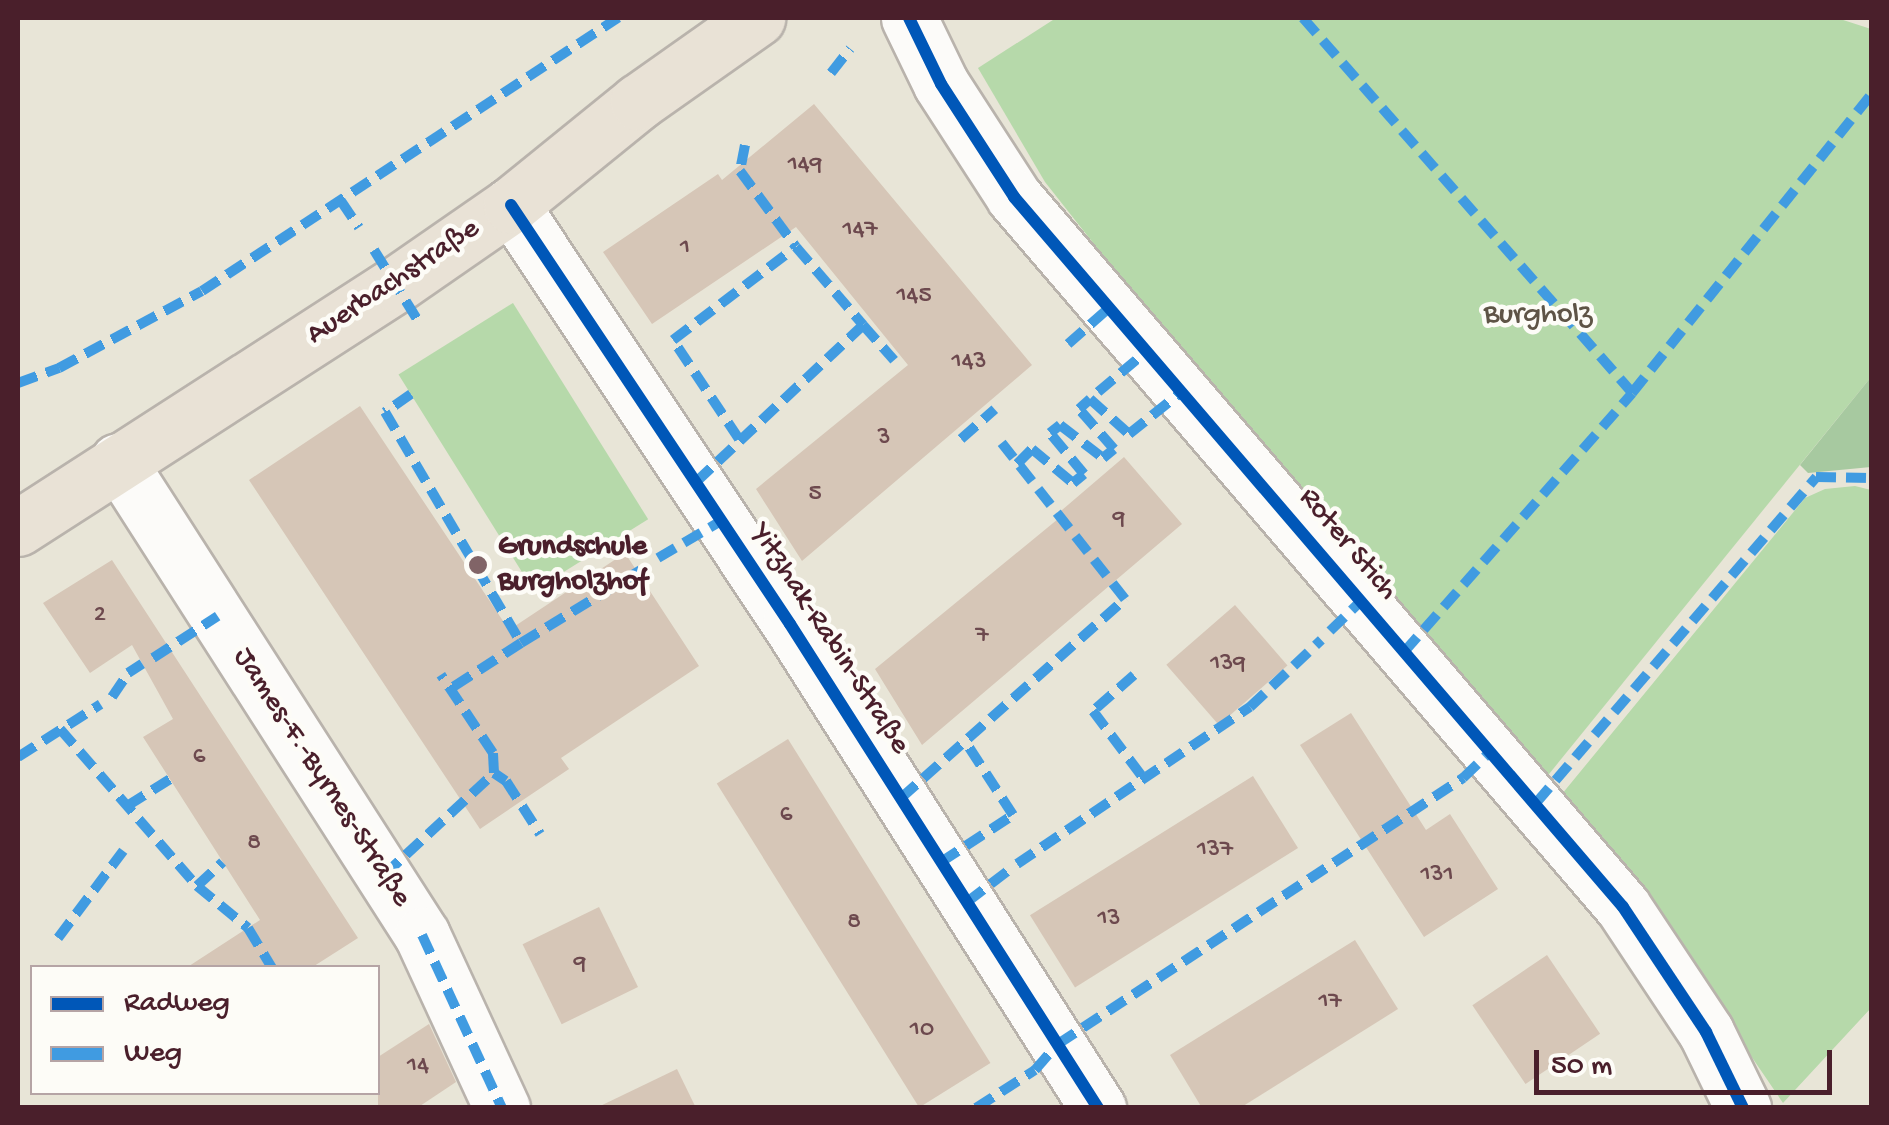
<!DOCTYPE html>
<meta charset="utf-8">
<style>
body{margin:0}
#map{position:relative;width:1889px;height:1125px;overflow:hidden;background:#e8e5d7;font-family:"Gochi Hand",sans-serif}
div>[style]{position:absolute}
.green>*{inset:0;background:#b6d9aa;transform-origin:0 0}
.forest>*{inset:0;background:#a7c9a0}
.building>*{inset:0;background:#d6c6b7;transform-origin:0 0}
.roads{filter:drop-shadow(2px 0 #b9b3ac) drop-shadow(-2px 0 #b9b3ac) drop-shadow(0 2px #b9b3ac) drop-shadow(0 -2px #b9b3ac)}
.minor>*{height:55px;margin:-27.5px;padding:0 27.5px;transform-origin:27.5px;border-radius:27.5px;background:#fcfbf9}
.major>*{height:55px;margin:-27.5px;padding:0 27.5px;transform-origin:27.5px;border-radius:27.5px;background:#e9e2d6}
.quiet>*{height:10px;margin-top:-5px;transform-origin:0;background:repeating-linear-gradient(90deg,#409be1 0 20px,transparent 0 30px)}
.cycleway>*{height:12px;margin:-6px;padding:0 6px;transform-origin:6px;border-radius:6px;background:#0057b8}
.dots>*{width:28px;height:28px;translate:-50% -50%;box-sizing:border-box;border:5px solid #fdfcf7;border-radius:50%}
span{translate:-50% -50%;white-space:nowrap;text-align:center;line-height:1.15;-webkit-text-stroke:9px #fdfcf7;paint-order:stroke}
.number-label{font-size:25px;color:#6d494e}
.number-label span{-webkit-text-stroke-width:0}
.street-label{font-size:30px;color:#4a1f2b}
.park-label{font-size:30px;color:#5e5446}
.poi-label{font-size:30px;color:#4a1f2b;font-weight:700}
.left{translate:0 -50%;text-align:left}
.frame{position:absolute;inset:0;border:20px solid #4a1f2b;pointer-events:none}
.legend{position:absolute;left:30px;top:965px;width:350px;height:130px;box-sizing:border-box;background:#fdfcf7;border:2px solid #b5a4a5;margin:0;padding:12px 18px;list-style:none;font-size:30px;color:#4a1f2b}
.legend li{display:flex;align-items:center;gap:20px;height:50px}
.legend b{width:50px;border:2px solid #b5a4a5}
.scale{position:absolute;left:1534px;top:1050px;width:298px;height:45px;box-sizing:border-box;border:5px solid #4a1f2b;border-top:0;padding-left:12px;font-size:30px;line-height:35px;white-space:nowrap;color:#4a1f2b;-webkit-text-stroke:8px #fdfcf7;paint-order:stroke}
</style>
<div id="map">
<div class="green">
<div style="clip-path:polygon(1056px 18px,1837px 18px,1871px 29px,1871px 377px,1545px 779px,1180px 353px,1045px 182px,978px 68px)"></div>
<div style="left:513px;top:303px;width:255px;height:135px;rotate:58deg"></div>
<div style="clip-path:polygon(1855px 486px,1871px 490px,1871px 1008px,1783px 1103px,1638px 890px,1562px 794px,1805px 498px,1825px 489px)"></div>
</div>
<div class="forest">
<div style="clip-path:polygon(1871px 377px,1871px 467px,1808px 473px,1800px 465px)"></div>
</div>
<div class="building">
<div style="clip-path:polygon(814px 104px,1032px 365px,802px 561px,756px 489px,908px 365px,796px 227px,652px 324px,603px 252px,718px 174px,722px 180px)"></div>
<div style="clip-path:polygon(360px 406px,509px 630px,625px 553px,699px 666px,561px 758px,569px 769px,480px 829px,249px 480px)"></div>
<div style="clip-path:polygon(1124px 457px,1182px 524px,922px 745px,875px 669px,1058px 519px,1055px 516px)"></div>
<div style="clip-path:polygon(112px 560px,358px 938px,311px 968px,186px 968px,260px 920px,143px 737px,173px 719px,132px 645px,90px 673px,43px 603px)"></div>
<div style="left:1235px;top:605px;width:80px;height:91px;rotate:49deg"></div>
<div style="clip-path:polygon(1351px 713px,1426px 830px,1450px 814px,1498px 889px,1424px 937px,1300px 745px)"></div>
<div style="left:788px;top:739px;width:382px;height:84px;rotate:58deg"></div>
<div style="left:1253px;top:776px;width:85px;height:263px;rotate:58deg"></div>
<div style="left:599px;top:907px;width:89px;height:85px;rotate:64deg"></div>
<div style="clip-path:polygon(1355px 940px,1398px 1009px,1240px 1108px,1202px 1108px,1170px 1055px)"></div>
<div style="left:1547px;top:955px;width:95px;height:90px;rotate:56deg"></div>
<div style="clip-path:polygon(429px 1024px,456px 1082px,417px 1108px,378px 1108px,378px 1057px)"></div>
<div style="clip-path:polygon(677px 1069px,696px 1108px,596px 1108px)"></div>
</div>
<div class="roads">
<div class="minor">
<div style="left:909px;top:18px;width:73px;rotate:64.1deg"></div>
<div style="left:941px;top:84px;width:135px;rotate:57.1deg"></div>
<div style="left:1014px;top:197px;width:935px;rotate:49.38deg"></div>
<div style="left:1623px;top:907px;width:150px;rotate:56.4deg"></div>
<div style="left:1706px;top:1032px;width:85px;rotate:64deg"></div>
<div style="left:511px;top:205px;width:503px;rotate:56.34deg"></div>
<div style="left:790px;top:624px;width:574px;rotate:57.53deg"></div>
<div style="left:118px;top:461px;width:563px;rotate:57.33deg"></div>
<div style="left:422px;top:935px;width:191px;rotate:65.2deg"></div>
</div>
<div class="major">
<div style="left:18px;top:528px;width:451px;rotate:-32.8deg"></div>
<div style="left:397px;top:284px;width:139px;rotate:-34.7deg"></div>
<div style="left:511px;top:205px;width:164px;rotate:-39deg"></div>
<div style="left:638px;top:102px;width:146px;rotate:-35.2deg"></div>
</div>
</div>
<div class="quiet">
<div style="left:1303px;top:18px;width:499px;rotate:48.7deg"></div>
<div style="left:831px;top:73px;width:31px;rotate:-52deg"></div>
<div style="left:745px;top:145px;width:26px;rotate:101deg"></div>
<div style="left:740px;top:171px;width:94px;rotate:53.6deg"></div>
<div style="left:796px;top:247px;width:103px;rotate:49.3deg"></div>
<div style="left:341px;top:201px;width:32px;rotate:56deg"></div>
<div style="left:374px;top:250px;width:87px;rotate:58.1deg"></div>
<div style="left:1068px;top:344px;width:56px;rotate:-41.4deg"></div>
<div style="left:18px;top:383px;width:44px;rotate:-20.1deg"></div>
<div style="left:59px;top:368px;width:162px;rotate:-28.3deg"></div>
<div style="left:202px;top:291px;width:498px;rotate:-33.3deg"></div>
<div style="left:1098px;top:392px;width:65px;rotate:-40deg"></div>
<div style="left:411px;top:394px;width:32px;rotate:145deg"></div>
<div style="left:385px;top:412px;width:268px;rotate:59.5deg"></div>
<div style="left:521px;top:643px;width:85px;rotate:147.1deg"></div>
<div style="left:739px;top:439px;width:119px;rotate:-123.7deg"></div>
<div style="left:673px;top:340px;width:154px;rotate:-37.1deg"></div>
<div style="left:961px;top:439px;width:45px;rotate:-41.4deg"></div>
<div style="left:1017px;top:464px;width:21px;rotate:-45deg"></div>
<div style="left:1032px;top:449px;width:53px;rotate:39.7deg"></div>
<div style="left:1073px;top:483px;width:14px;rotate:-39deg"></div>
<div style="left:1084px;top:474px;width:53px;rotate:-129.7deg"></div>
<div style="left:1050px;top:433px;width:13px;rotate:-39deg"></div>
<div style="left:1060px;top:425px;width:54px;rotate:37.5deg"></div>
<div style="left:1103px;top:458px;width:14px;rotate:-39deg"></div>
<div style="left:1114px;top:449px;width:53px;rotate:-131.2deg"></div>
<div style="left:1079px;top:409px;width:15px;rotate:-42deg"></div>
<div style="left:1090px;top:399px;width:52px;rotate:41.9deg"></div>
<div style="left:1129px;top:434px;width:70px;rotate:-38.7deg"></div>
<div style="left:696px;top:482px;width:229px;rotate:-43.2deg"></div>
<div style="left:863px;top:325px;width:47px;rotate:48.5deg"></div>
<div style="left:658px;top:558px;width:73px;rotate:-30.4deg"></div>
<div style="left:1330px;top:631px;width:43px;rotate:-44.1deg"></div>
<div style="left:521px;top:643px;width:144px;rotate:-31.4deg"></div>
<div style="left:1404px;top:652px;width:345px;rotate:-48.6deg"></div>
<div style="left:1632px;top:393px;width:384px;rotate:-51.3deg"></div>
<div style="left:153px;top:658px;width:77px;rotate:-32.9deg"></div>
<div style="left:1134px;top:675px;width:55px;rotate:138.7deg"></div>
<div style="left:1093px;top:711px;width:85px;rotate:53.1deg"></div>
<div style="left:112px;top:697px;width:29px;rotate:-56deg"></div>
<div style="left:128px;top:673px;width:17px;rotate:-33deg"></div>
<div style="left:60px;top:729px;width:208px;rotate:48.9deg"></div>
<div style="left:197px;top:886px;width:66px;rotate:39.5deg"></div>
<div style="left:248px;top:928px;width:47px;rotate:59deg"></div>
<div style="left:18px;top:757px;width:98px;rotate:-32.6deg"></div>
<div style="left:494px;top:773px;width:14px;rotate:34deg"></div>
<div style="left:506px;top:781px;width:63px;rotate:57.3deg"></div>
<div style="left:901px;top:798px;width:300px;rotate:-41.6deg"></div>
<div style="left:1125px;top:599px;width:199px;rotate:-128.3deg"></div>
<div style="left:1536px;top:803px;width:430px;rotate:-49.3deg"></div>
<div style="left:1816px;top:477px;width:56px;rotate:1deg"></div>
<div style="left:127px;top:806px;width:51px;rotate:-32.1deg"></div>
<div style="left:941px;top:862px;width:86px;rotate:-33.1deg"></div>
<div style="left:1013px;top:815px;width:88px;rotate:-123deg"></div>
<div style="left:1017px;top:864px;width:281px;rotate:-34deg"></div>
<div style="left:1250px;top:707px;width:98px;rotate:-43.3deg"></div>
<div style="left:384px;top:875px;width:150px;rotate:-42.8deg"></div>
<div style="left:494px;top:773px;width:20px;rotate:-93deg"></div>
<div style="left:493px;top:753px;width:94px;rotate:-123.7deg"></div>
<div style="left:197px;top:886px;width:35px;rotate:-43deg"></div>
<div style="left:967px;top:902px;width:53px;rotate:-37.3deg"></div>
<div style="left:422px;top:935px;width:191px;rotate:65.2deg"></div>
<div style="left:58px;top:938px;width:109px;rotate:-53.2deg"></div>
<div style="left:976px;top:1108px;width:70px;rotate:-32.8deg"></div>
<div style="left:1035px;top:1070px;width:35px;rotate:-49deg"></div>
<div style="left:1058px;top:1044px;width:485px;rotate:-33.3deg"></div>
<div style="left:1463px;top:778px;width:39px;rotate:-44deg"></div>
</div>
<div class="cycleway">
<div style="left:909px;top:18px;width:73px;rotate:64.1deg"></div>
<div style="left:941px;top:84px;width:135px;rotate:57.1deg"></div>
<div style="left:1014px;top:197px;width:935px;rotate:49.38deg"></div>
<div style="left:1623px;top:907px;width:150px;rotate:56.4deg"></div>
<div style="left:1706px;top:1032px;width:85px;rotate:64deg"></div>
<div style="left:511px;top:205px;width:503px;rotate:56.34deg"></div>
<div style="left:790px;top:624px;width:574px;rotate:57.53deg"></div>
</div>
<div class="dots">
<div style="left:478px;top:565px;background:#816467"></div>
</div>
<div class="number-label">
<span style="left:805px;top:166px">149</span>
<span style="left:860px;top:231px">147</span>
<span style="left:685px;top:249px">1</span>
<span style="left:914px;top:297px">145</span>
<span style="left:969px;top:363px">143</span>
<span style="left:884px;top:439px">3</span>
<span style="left:815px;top:495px">5</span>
<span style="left:1119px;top:520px">9</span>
<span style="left:100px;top:616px">2</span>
<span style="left:982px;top:637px">7</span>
<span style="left:1228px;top:665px">139</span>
<span style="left:199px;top:758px">6</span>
<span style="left:786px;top:816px">6</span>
<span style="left:254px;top:844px">8</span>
<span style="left:1215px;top:851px">137</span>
<span style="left:1437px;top:876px">131</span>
<span style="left:1109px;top:920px">13</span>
<span style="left:854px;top:923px">8</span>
<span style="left:580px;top:965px">9</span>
<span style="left:1330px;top:1003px">17</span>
<span style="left:922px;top:1031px">10</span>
<span style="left:418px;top:1067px">14</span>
</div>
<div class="street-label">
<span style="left:394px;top:283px;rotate:-34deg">Auerbachstraße</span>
<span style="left:1347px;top:545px;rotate:50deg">Roter Stich</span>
<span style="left:829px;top:640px;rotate:57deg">Yitzhak-Rabin-Straße</span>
<span style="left:321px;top:778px;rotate:57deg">James-F.-Byrnes-Straße</span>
</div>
<div class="park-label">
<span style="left:1538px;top:316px">Burgholz</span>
</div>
<div class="poi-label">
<span class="left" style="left:498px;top:565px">Grundschule<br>Burgholzhof</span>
</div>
<div class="frame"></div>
<ul class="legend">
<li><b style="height:12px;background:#0057b8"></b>Radweg</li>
<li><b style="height:12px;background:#409be1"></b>Weg</li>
</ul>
<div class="scale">50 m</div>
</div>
